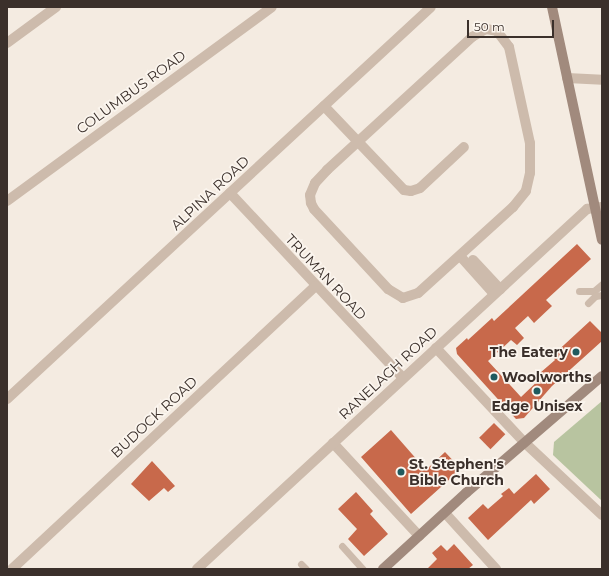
<!DOCTYPE html>
<style>
body{margin:0}
#map{position:relative;width:609px;height:576px;overflow:hidden;background:#f4ebe1;font-family:Montserrat,sans-serif}
div>[style]{position:absolute}
.green>*{inset:0;background:#b8c4a0}
.building>*{inset:0;background:#c8694b;transform-origin:0 0}
.lane>*{height:7px;margin:-3.5px;padding:0 3.5px;transform-origin:3.5px;border-radius:3.5px;background:#cdbbac}
.street>*{height:10px;margin:-5px;padding:0 5px;transform-origin:5px;border-radius:5px;background:#cdbbac}
.secondary>*{height:10px;margin:-5px;padding:0 5px;transform-origin:5px;border-radius:5px;background:#a18a7d}
.dots>*{width:11px;height:11px;translate:-50% -50%;box-sizing:border-box;border:2px solid #fbf5ee;border-radius:50%}
span{translate:-50% -50%;white-space:nowrap;text-align:center;line-height:1.15;-webkit-text-stroke:3.5px #fbf5ee;paint-order:stroke}
.street-label{font-size:14px;color:#3b302b}
.poi-label{font-size:14px;color:#3b302b;font-weight:700}
.right{translate:-100% -50%;text-align:right}
.left{translate:0 -50%;text-align:left}
.frame{position:absolute;inset:0;border:8px solid #3b302b;pointer-events:none}
.scale{position:absolute;left:467px;top:20px;width:87px;height:18px;box-sizing:border-box;border:2px solid #3b302b;border-top:0;padding-left:5px;font-size:12px;line-height:14px;white-space:nowrap;color:#3b302b;-webkit-text-stroke:3px #fbf5ee;paint-order:stroke}
</style>
<div id="map">
<div class="green">
<div style="clip-path:polygon(602px 401px,602px 501px,553px 455px,554px 442px)"></div>
</div>
<div class="building">
<div style="clip-path:polygon(577px 244px,591px 259px,546px 300px,552px 306px,534px 323px,528px 316px,515px 328px,524px 338px,517px 345px,511px 340px,488px 361px,521px 397px,543px 376px,540px 373px,555px 360px,552px 356px,590px 321px,602px 333px,602px 341px,552px 386px,524px 418px,516px 419px,457px 354px,456px 348px,467px 338px,468px 340px,492px 318px,494px 321px)"></div>
<div style="left:494px;top:423px;width:16px;height:21px;rotate:45deg"></div>
<div style="clip-path:polygon(391px 430px,426px 470px,445px 452px,461px 469px,411px 514px,361px 457px)"></div>
<div style="clip-path:polygon(152px 461px,175px 486px,168px 492px,164px 488px,149px 501px,131px 484px)"></div>
<div style="clip-path:polygon(536px 474px,550px 489px,534px 504px,531px 500px,488px 540px,468px 518px,483px 504px,488px 509px,503px 496px,501px 494px,509px 488px,514px 494px)"></div>
<div style="clip-path:polygon(356px 492px,373px 511px,370px 514px,388px 534px,364px 556px,348px 539px,357px 529px,338px 509px)"></div>
<div style="clip-path:polygon(454px 544px,473px 565px,468px 569px,427px 569px,437px 559px,432px 553px,441px 545px,447px 551px)"></div>
</div>
<div class="lane">
<div style="left:579px;top:291px;width:15px"></div>
<div style="left:594px;top:291px;width:11px;rotate:-41deg"></div>
<div style="left:588px;top:303px;width:10px;rotate:-45deg"></div>
<div style="left:595px;top:296px;width:7px;rotate:-8deg"></div>
<div style="left:342px;top:546px;width:31px;rotate:48deg"></div>
<div style="left:301px;top:564px;width:7px;rotate:45deg"></div>
</div>
<div class="street">
<div style="left:486px;top:29px;width:11px;rotate:10deg"></div>
<div style="left:497px;top:31px;width:20px;rotate:53deg"></div>
<div style="left:509px;top:47px;width:98px;rotate:77.7deg"></div>
<div style="left:530px;top:143px;width:30px;rotate:90deg"></div>
<div style="left:530px;top:173px;width:18px;rotate:103deg"></div>
<div style="left:526px;top:191px;width:21px;rotate:129deg"></div>
<div style="left:513px;top:207px;width:128px;rotate:137.8deg"></div>
<div style="left:418px;top:293px;width:16px;rotate:162deg"></div>
<div style="left:403px;top:298px;width:17px;rotate:-149deg"></div>
<div style="left:388px;top:289px;width:109px;rotate:-132.8deg"></div>
<div style="left:314px;top:209px;width:7px;rotate:-117deg"></div>
<div style="left:311px;top:203px;width:8px;rotate:-97deg"></div>
<div style="left:310px;top:195px;width:13px;rotate:-67deg"></div>
<div style="left:315px;top:183px;width:18px;rotate:-47deg"></div>
<div style="left:327px;top:170px;width:197px;rotate:-42.5deg"></div>
<div style="left:472px;top:37px;width:16px;rotate:-30deg"></div>
<div style="left:7px;top:43px;width:61px;rotate:-36.3deg"></div>
<div style="left:567px;top:78px;width:35px;rotate:3deg"></div>
<div style="left:324px;top:106px;width:116px;rotate:46.4deg"></div>
<div style="left:404px;top:190px;width:7px;rotate:8deg"></div>
<div style="left:411px;top:191px;width:9px;rotate:-18deg"></div>
<div style="left:420px;top:188px;width:60px;rotate:-43deg"></div>
<div style="left:230px;top:193px;width:253px;rotate:46.9deg"></div>
<div style="left:7px;top:201px;width:328px;rotate:-36.2deg"></div>
<div style="left:460px;top:256px;width:51px;rotate:48.2deg"></div>
<div style="left:473px;top:260px;width:40px;rotate:47deg"></div>
<div style="left:436px;top:348px;width:129px;rotate:46.9deg"></div>
<div style="left:524px;top:442px;width:107px;rotate:43.1deg"></div>
<div style="left:7px;top:399px;width:577px;rotate:-42.75deg"></div>
<div style="left:333px;top:443px;width:127px;rotate:47.2deg"></div>
<div style="left:445px;top:513px;width:76px;rotate:47.7deg"></div>
<div style="left:12px;top:569px;width:415px;rotate:-43deg"></div>
<div style="left:197px;top:569px;width:531px;rotate:-42.71deg"></div>
<div style="left:587px;top:209px;width:15px;rotate:-8deg"></div>
</div>
<div class="secondary">
<div style="left:552px;top:7px;width:238px;rotate:77.9deg"></div>
<div style="left:383px;top:569px;width:113px;rotate:-42.5deg"></div>
<div style="left:466px;top:493px;width:179px;rotate:-40.7deg"></div>
</div>
<div class="dots">
<div style="left:576px;top:352px;background:#1f5a5e"></div>
<div style="left:494px;top:377px;background:#1f5a5e"></div>
<div style="left:537px;top:391px;background:#1f5a5e"></div>
<div style="left:401px;top:472px;background:#1f5a5e"></div>
</div>
<div class="street-label">
<span style="left:131px;top:92px;rotate:-36deg">COLUMBUS ROAD</span>
<span style="left:210px;top:193px;rotate:-43deg">ALPINA ROAD</span>
<span style="left:326px;top:277px;rotate:47deg">TRUMAN ROAD</span>
<span style="left:388px;top:373px;rotate:-43deg">RANELAGH ROAD</span>
<span style="left:154px;top:417px;rotate:-43deg">BUDOCK ROAD</span>
</div>
<div class="poi-label">
<span class="right" style="left:568px;top:352px">The Eatery</span>
<span class="left" style="left:502px;top:377px">Woolworths</span>
<span style="left:537px;top:406px">Edge Unisex</span>
<span class="left" style="left:409px;top:472px">St. Stephen's<br>Bible Church</span>
</div>
<div class="frame"></div>
<div class="scale">50 m</div>
</div>
